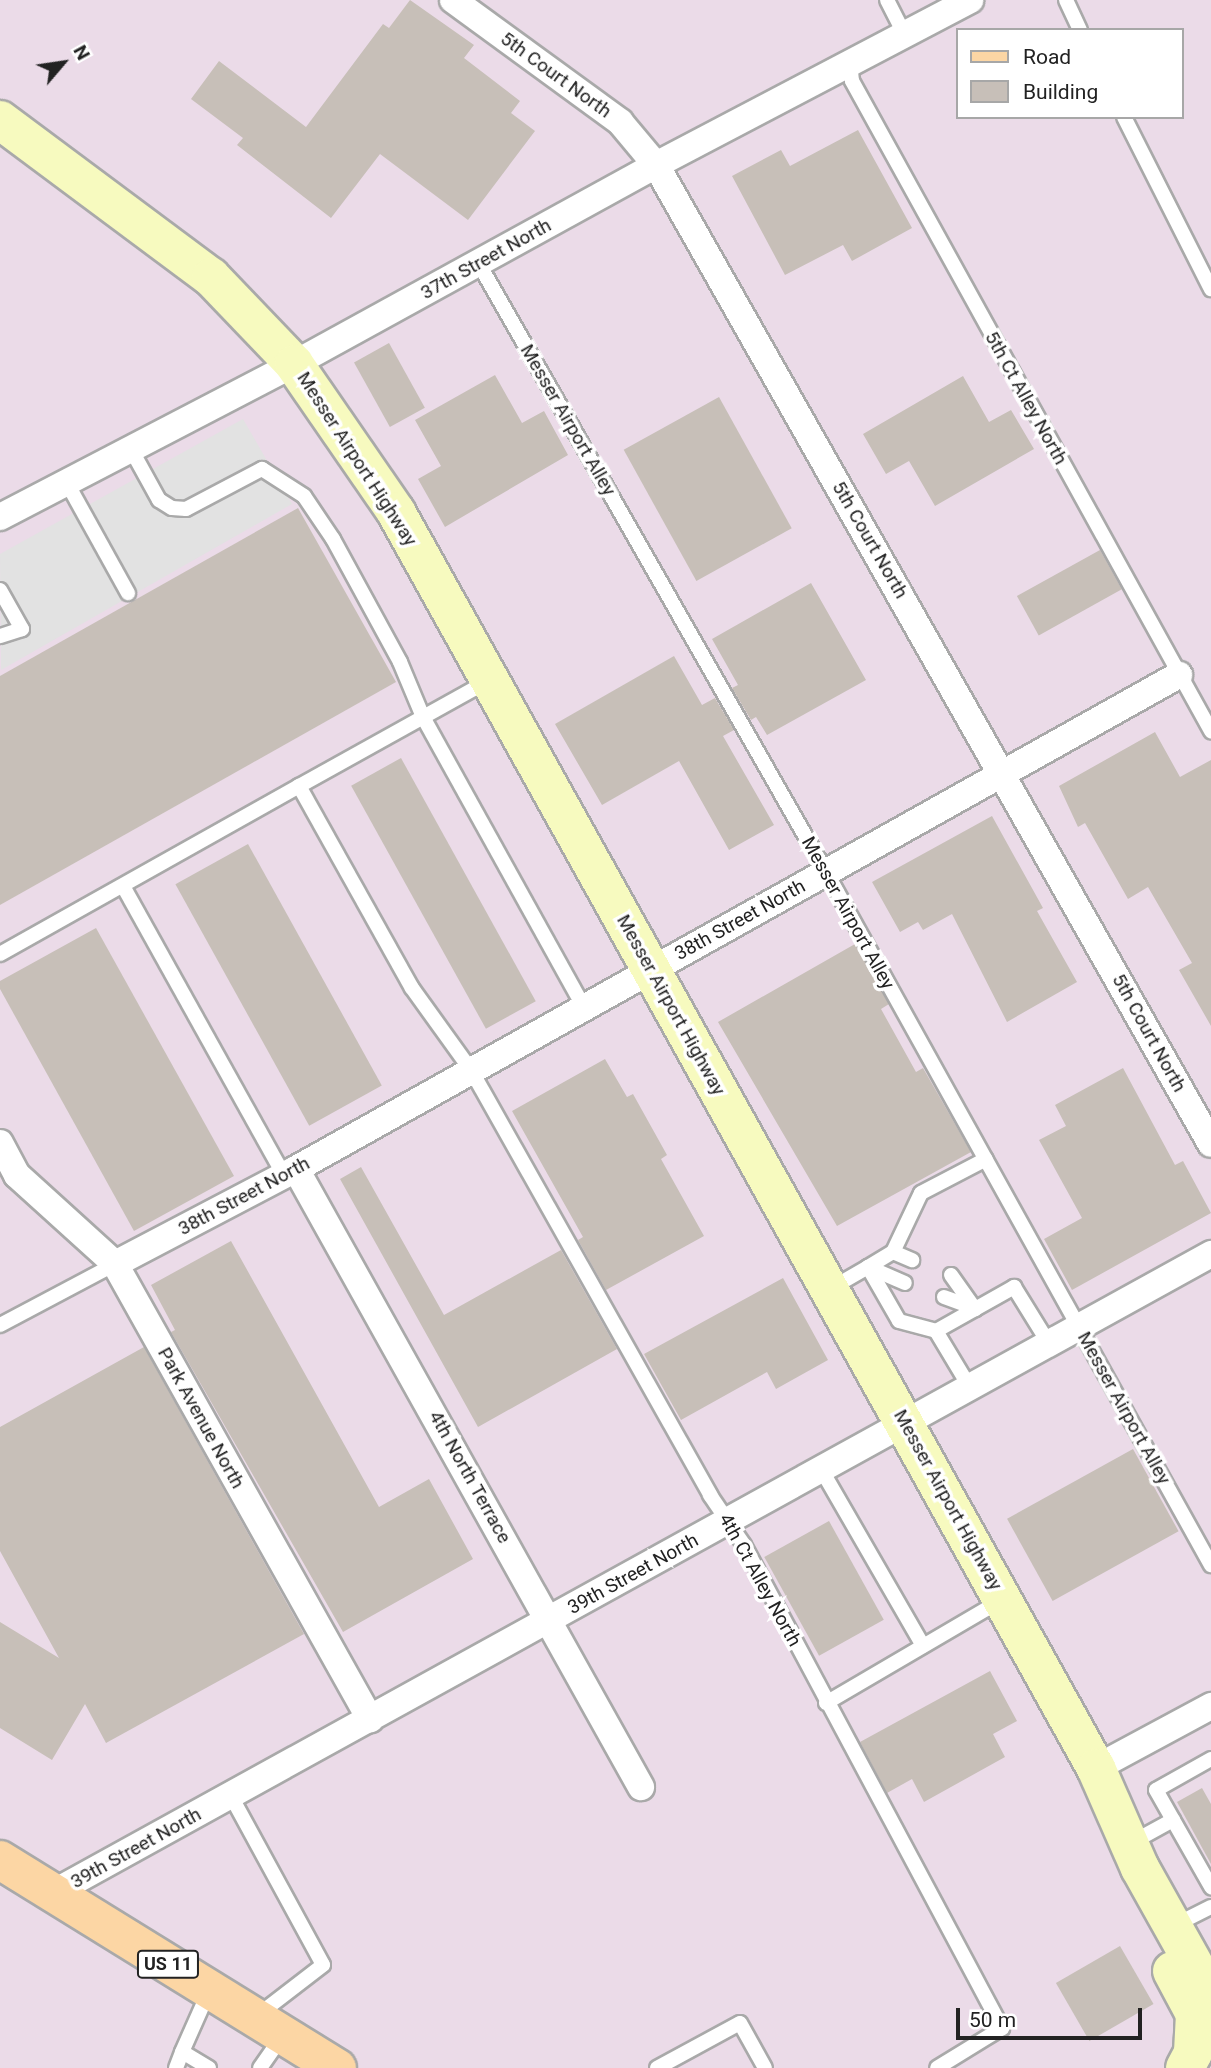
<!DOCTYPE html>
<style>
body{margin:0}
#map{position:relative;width:1211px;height:2068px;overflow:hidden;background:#f2efe9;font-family:Roboto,sans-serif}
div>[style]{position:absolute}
.industrial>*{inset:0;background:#ebdbe8}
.parking>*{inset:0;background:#e2e2e2}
.building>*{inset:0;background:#c7bfb8;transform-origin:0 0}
.roads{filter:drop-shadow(2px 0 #a9a9a9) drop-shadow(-2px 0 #a9a9a9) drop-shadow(0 2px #a9a9a9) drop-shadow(0 -2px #a9a9a9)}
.service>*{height:14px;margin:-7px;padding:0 7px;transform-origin:7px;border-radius:7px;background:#fff}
.minor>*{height:26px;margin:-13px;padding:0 13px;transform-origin:13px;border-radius:13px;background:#fff}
.secondary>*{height:38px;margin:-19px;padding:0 19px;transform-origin:19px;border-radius:19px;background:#f7fabf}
.primary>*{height:38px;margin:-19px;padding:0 19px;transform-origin:19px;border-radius:19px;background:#fcd6a4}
span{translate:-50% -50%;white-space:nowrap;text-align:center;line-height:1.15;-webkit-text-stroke:7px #fff;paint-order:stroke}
.shield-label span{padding:2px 5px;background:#fff;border:2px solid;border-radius:5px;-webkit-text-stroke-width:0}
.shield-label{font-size:18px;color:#222;font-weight:700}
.street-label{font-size:19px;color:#222}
.legend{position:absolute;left:956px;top:28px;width:228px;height:91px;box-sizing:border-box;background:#fff;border:2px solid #a7a7a7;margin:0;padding:9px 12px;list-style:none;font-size:21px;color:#222}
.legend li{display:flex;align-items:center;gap:14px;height:35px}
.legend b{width:35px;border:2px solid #a7a7a7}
.north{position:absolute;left:28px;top:28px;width:70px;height:70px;-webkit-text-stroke:5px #fff;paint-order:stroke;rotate:61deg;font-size:19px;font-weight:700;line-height:28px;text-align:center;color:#222}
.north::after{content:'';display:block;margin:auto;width:24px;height:32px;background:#222;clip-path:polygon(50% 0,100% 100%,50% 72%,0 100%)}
.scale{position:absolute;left:956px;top:2008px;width:186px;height:32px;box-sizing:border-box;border:4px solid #222;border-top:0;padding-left:9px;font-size:21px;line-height:24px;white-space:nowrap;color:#222;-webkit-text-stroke:5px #fff;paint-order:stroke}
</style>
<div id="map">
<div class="industrial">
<div style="clip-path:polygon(evenodd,0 0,1211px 0,1211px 2068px,0 2068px,0 0,957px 30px,1181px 30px,1181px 117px,957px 117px,957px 30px)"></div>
</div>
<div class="parking">
<div style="clip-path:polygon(243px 419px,292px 504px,1px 670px,0 554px)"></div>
</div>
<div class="building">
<div style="clip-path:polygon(410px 0,474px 45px,464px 58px,520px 101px,511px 113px,535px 131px,468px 220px,380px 154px,331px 218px,237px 145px,243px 138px,191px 99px,219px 61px,306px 127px,383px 24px,389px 28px)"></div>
<div style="clip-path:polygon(858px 130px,912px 228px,852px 261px,843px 245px,785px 275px,732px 176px,781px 150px,790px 166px)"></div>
<div style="left:389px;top:343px;width:74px;height:40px;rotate:61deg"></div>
<div style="clip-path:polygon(495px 375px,522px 423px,544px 411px,568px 455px,445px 527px,418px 479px,441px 466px,415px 420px)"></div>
<div style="clip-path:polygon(963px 376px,989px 422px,1011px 410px,1034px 449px,935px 506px,909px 461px,886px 474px,863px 434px)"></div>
<div style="left:719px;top:397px;width:150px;height:109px;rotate:61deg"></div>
<div style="clip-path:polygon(298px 508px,396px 682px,0 905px,0 676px)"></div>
<div style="left:1100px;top:550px;width:45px;height:95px;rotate:61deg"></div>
<div style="clip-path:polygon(811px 583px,866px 680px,767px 735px,756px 717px,751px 720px,732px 688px,738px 685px,712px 639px)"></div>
<div style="clip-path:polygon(674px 656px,702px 705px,715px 698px,734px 730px,723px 736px,774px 825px,729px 850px,679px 761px,602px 805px,555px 724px)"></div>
<div style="clip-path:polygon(1155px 732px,1180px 777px,1211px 760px,1211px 1026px,1179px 970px,1192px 963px,1148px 887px,1128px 899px,1085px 823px,1078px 827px,1059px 786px)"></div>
<div style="left:401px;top:758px;width:278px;height:57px;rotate:61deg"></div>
<div style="clip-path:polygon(992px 816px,1043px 908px,1037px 911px,1077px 982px,1007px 1022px,952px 914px,923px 930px,918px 922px,900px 932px,872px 882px)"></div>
<div style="left:248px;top:844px;width:276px;height:83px;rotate:61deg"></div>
<div style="clip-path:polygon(96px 928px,234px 1176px,134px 1231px,0 989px,0 981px)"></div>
<div style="clip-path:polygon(855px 944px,889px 1004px,881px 1009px,916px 1072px,923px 1068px,971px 1152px,837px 1226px,718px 1022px)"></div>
<div style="clip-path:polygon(605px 1059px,627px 1097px,633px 1094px,667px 1155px,661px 1159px,704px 1236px,606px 1290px,578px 1240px,583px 1237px,512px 1111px)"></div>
<div style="clip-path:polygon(1123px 1068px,1175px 1165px,1183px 1161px,1211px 1213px,1072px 1290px,1044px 1239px,1082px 1218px,1039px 1140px,1066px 1126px,1055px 1105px)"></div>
<div style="clip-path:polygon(361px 1167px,444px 1315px,561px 1250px,617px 1349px,478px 1427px,340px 1179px)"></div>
<div style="clip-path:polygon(231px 1241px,379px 1507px,429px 1479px,473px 1559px,343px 1632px,171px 1332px,175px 1330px,151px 1285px)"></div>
<div style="clip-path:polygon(783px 1278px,828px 1360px,776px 1389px,767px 1372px,681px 1420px,644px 1354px)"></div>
<div style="clip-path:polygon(144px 1347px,304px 1634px,106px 1743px,85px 1704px,52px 1760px,0 1728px,0 1622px,59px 1658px,0 1551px,0 1427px)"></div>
<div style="left:1133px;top:1449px;width:94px;height:144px;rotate:61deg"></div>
<div style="left:829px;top:1521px;width:113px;height:74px;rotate:61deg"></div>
<div style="clip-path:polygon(990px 1671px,1017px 1721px,993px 1734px,1005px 1757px,924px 1802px,912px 1779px,887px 1793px,860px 1742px)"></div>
<div style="clip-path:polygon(1202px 1788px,1211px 1804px,1211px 1864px,1177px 1802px)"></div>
<div style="left:1120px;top:1946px;width:67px;height:74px;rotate:60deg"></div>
</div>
<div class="roads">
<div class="service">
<div style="left:887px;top:0;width:38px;rotate:63deg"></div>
<div style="left:1066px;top:0;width:33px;rotate:65deg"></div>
<div style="left:850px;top:62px;width:19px;rotate:84deg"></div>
<div style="left:852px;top:81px;width:743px;rotate:61.09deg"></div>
<div style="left:1124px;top:117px;width:193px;rotate:63.2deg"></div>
<div style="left:479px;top:264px;width:700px;rotate:60.29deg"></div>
<div style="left:826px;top:872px;width:793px;rotate:60.95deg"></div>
<div style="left:132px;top:451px;width:56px;rotate:61.1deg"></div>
<div style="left:159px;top:500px;width:15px;rotate:32deg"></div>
<div style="left:172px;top:508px;width:14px;rotate:4deg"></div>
<div style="left:186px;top:509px;width:86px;rotate:-27.8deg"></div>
<div style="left:262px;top:469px;width:50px;rotate:32.7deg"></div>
<div style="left:304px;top:496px;width:52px;rotate:56deg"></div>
<div style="left:333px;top:539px;width:140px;rotate:61.4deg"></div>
<div style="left:400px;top:662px;width:60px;rotate:67.3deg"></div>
<div style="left:423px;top:717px;width:332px;rotate:61deg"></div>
<div style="left:67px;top:483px;width:126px;rotate:61deg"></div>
<div style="left:0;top:590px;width:45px;rotate:60.6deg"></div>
<div style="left:22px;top:629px;width:23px;rotate:162deg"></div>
<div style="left:488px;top:681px;width:216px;rotate:150.9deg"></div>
<div style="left:299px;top:786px;width:231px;rotate:60.8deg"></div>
<div style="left:412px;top:988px;width:101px;rotate:54.3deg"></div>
<div style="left:471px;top:1070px;width:488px;rotate:60.6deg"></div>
<div style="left:710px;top:1495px;width:60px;rotate:55.8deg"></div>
<div style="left:744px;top:1545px;width:548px;rotate:61.89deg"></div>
<div style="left:1002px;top:2028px;width:76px;rotate:148.4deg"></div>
<div style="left:123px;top:886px;width:331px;rotate:60.9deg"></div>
<div style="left:0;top:954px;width:343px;rotate:-29.3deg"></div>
<div style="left:893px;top:1252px;width:65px;rotate:-64.6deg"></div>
<div style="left:921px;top:1193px;width:73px;rotate:-27.6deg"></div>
<div style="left:868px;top:1267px;width:29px;rotate:-31deg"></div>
<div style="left:893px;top:1252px;width:21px;rotate:23deg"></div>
<div style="left:868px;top:1267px;width:40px;rotate:23.4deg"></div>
<div style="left:951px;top:1275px;width:42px;rotate:54.8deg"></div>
<div style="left:830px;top:1289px;width:44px;rotate:-30.1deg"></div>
<div style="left:868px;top:1267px;width:62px;rotate:60.1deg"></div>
<div style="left:899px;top:1321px;width:38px;rotate:15deg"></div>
<div style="left:936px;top:1331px;width:90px;rotate:-29.4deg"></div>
<div style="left:1014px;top:1287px;width:65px;rotate:58.3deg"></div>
<div style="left:944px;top:1297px;width:32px;rotate:20deg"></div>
<div style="left:0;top:1325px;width:130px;rotate:-27.9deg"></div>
<div style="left:936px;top:1331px;width:64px;rotate:59deg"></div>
<div style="left:821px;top:1469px;width:204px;rotate:60deg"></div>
<div style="left:826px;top:1703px;width:202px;rotate:-30.4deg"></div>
<div style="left:1211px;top:1759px;width:63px;rotate:150.6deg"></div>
<div style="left:1156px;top:1790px;width:112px;rotate:60.4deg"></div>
<div style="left:231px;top:1796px;width:192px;rotate:61.4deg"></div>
<div style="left:323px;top:1965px;width:82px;rotate:142.4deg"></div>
<div style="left:1131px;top:1843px;width:48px;rotate:-28.7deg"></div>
<div style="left:1175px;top:1925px;width:40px;rotate:-26.6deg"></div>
<div style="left:176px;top:2068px;width:17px;rotate:-69deg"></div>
<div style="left:209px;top:2068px;width:31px;rotate:-149deg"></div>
<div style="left:182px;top:2052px;width:67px;rotate:-66.1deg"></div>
<div style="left:260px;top:2068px;width:40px;rotate:-55.1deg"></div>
<div style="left:657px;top:2068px;width:94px;rotate:-28.5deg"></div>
<div style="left:740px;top:2023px;width:51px;rotate:60.9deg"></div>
</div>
<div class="minor">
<div style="left:453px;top:0;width:207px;rotate:36.1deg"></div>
<div style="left:620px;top:122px;width:56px;rotate:50.1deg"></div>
<div style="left:656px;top:165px;width:1125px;rotate:60.45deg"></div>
<div style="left:0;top:517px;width:331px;rotate:-27.5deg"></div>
<div style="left:294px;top:364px;width:413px;rotate:-28.8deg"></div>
<div style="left:656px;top:165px;width:355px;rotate:-27.7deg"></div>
<div style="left:0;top:1143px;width:36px;rotate:62deg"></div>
<div style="left:17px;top:1175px;width:132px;rotate:42.2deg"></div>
<div style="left:115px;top:1264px;width:522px;rotate:60.73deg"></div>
<div style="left:296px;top:1169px;width:708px;rotate:60.83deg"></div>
<div style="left:115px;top:1264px;width:204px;rotate:-27.7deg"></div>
<div style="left:296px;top:1169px;width:1012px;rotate:-29.23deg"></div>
<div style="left:1096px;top:1768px;width:131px;rotate:-28.3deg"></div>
<div style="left:53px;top:1893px;width:1323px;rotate:-28.89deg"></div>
</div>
<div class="secondary">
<div style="left:0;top:120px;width:263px;rotate:36.7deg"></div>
<div style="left:211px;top:277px;width:120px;rotate:46.3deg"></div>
<div style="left:294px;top:364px;width:180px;rotate:55.4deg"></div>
<div style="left:396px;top:512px;width:1438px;rotate:60.87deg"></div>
<div style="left:1096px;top:1768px;width:109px;rotate:66.3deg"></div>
<div style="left:1140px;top:1868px;width:145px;rotate:60.8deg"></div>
<div style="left:1172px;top:1971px;width:49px;rotate:61.9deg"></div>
<div style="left:1195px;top:2014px;width:39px;rotate:93deg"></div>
<div style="left:1193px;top:2053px;width:17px;rotate:118deg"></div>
</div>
<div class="primary">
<div style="left:0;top:1860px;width:396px;rotate:31.7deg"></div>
</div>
</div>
<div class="shield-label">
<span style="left:168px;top:1964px">US 11</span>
</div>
<div class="street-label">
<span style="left:556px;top:75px;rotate:36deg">5th Court North</span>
<span style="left:486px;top:259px;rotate:-29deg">37th Street North</span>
<span style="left:1026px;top:398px;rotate:61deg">5th Ct Alley North</span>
<span style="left:568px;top:420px;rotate:60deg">Messer Airport Alley</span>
<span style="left:357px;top:459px;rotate:57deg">Messer Airport Highway</span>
<span style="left:870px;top:540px;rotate:60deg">5th Court North</span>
<span style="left:848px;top:913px;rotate:61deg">Messer Airport Alley</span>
<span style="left:740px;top:920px;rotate:-29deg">38th Street North</span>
<span style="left:671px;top:1005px;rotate:61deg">Messer Airport Highway</span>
<span style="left:1149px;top:1033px;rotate:61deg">5th Court North</span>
<span style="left:244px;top:1196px;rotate:-28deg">38th Street North</span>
<span style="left:1124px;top:1408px;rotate:61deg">Messer Airport Alley</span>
<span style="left:201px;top:1418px;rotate:61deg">Park Avenue North</span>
<span style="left:470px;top:1477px;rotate:61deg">4th North Terrace</span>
<span style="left:948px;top:1500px;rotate:61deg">Messer Airport Highway</span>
<span style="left:633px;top:1574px;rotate:-29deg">39th Street North</span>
<span style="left:760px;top:1580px;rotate:61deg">4th Ct Alley North</span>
<span style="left:136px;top:1848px;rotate:-29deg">39th Street North</span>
</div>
<ul class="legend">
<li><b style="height:9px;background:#fcd6a4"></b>Road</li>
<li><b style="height:19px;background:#c7bfb8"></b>Building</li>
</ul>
<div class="north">N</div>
<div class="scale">50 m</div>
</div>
